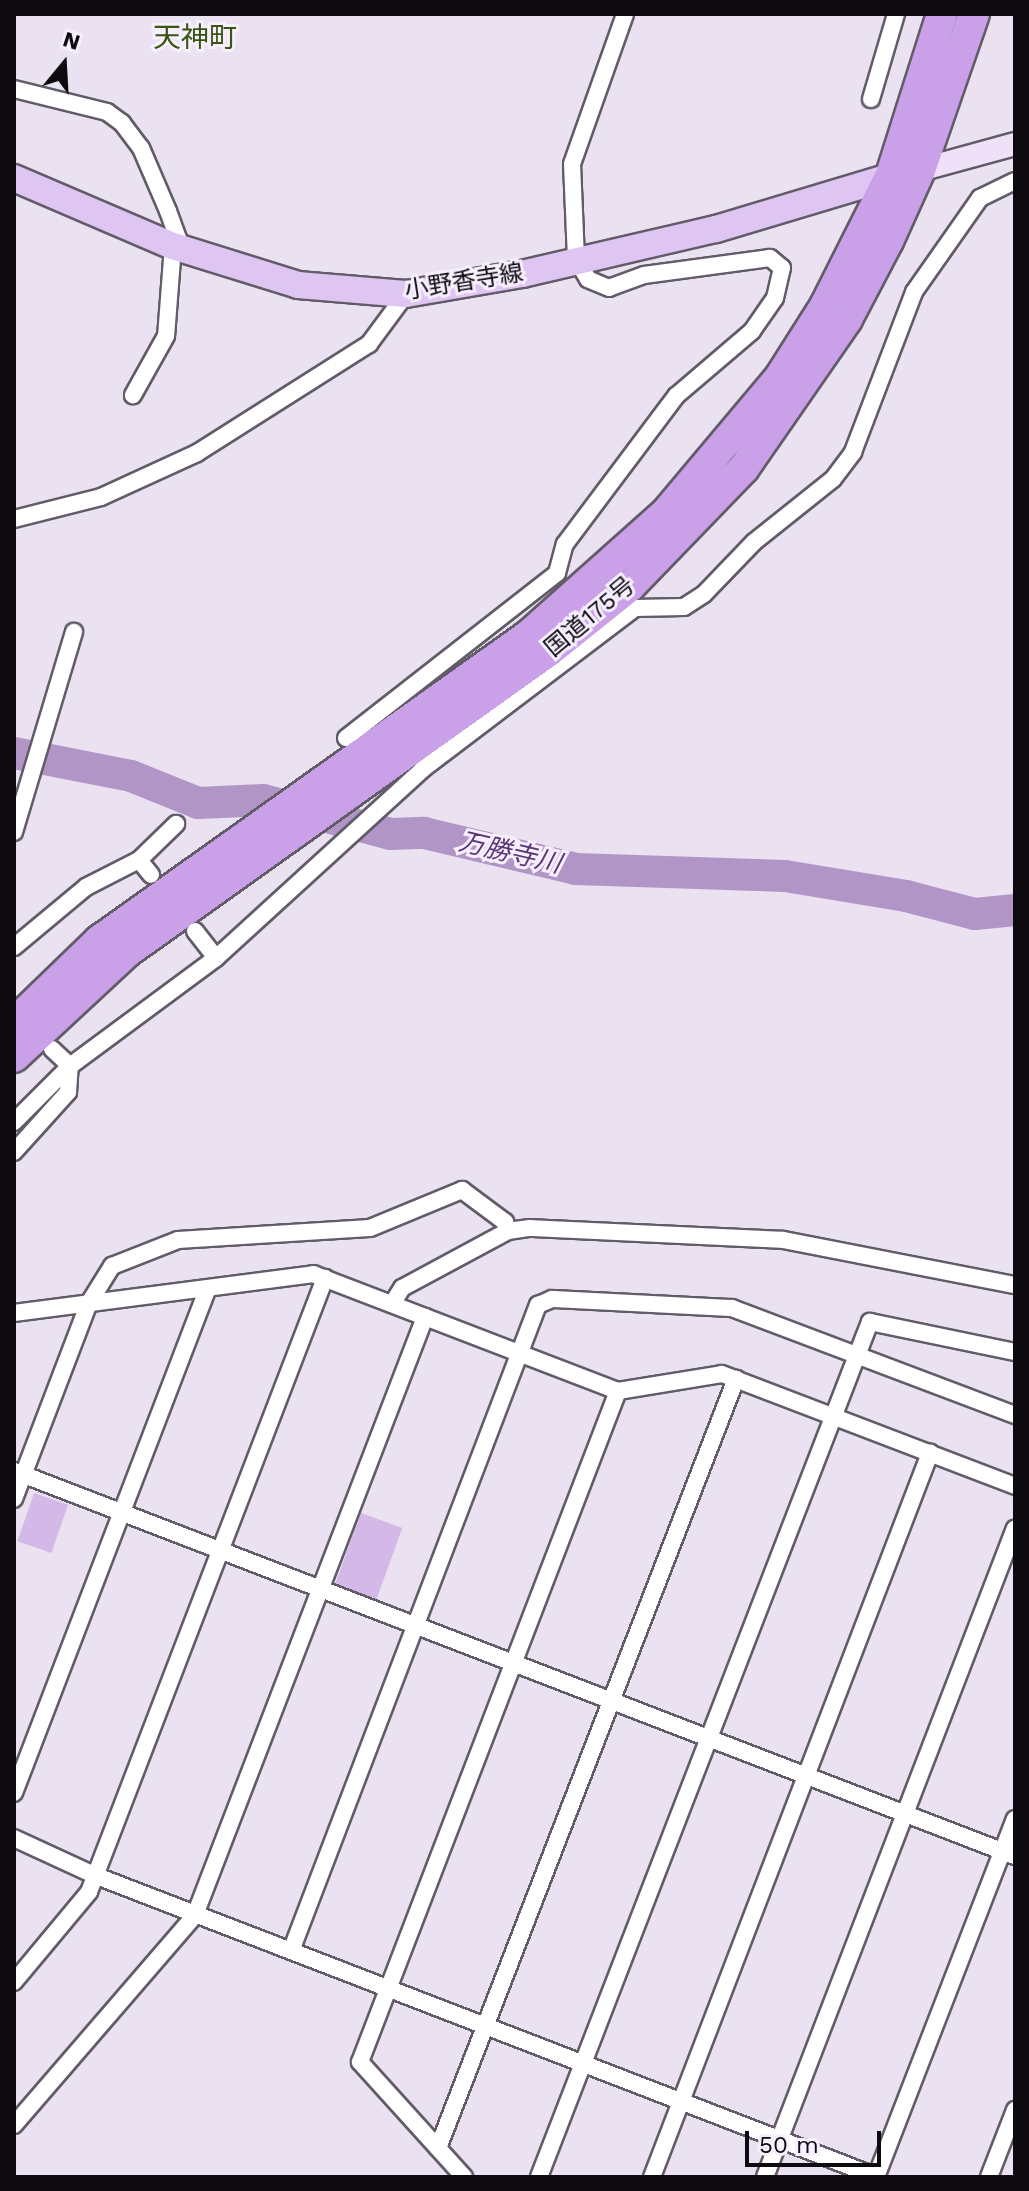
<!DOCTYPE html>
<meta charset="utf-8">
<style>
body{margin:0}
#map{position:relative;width:1029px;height:2191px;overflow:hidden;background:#eae1f1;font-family:"Work Sans","Noto Sans JP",sans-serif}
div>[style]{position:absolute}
.green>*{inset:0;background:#d4b9e8;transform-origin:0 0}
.river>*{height:32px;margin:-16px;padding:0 16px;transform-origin:16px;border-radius:16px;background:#b295c7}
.roads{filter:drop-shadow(2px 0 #625b68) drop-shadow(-2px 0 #625b68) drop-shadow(0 2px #625b68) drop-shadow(0 -2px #625b68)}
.street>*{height:16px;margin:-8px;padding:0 8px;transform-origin:8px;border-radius:8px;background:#fff}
.secondary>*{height:22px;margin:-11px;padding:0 11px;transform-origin:11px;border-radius:11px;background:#efe2f8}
.primary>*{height:26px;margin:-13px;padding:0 13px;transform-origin:13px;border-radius:13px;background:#dfc6f2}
.highway>*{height:30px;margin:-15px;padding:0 15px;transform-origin:15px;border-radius:15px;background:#caa0e9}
span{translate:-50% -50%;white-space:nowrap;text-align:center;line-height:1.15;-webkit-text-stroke:6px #f7effe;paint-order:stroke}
.street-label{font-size:24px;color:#0e0b10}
.water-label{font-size:26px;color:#5b3574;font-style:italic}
.quarter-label{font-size:28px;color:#375510}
.frame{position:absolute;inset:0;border:16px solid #0e0b10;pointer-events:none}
.north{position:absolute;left:24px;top:24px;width:80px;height:80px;-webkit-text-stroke:6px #f7effe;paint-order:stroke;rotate:18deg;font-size:22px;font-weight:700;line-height:32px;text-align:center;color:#0e0b10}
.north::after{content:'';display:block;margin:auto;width:28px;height:36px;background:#0e0b10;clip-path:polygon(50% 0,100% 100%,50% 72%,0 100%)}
.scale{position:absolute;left:745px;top:2131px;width:136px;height:36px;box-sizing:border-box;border:4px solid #0e0b10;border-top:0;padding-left:10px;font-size:24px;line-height:28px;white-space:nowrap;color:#0e0b10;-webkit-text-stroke:6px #f7effe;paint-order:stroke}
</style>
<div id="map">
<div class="green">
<div style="left:34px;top:1493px;width:36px;height:51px;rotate:19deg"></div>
<div style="left:361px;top:1513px;width:44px;height:79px;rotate:20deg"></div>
</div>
<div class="river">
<div style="left:14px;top:753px;width:119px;rotate:11.1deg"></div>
<div style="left:131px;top:776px;width:72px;rotate:21.9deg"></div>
<div style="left:198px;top:803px;width:65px;rotate:-2.6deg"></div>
<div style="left:263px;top:800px;width:132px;rotate:14.9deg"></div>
<div style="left:391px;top:834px;width:33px;rotate:-2deg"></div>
<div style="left:424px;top:833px;width:156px;rotate:13.3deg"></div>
<div style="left:576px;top:869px;width:209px;rotate:1.9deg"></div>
<div style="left:785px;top:876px;width:123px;rotate:9.4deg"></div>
<div style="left:906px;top:896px;width:71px;rotate:14.6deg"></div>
<div style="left:975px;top:914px;width:40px;rotate:-5.7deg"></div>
</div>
<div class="roads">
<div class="street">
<div style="left:14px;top:89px;width:96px;rotate:13.9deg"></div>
<div style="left:107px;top:112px;width:19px;rotate:36deg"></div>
<div style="left:122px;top:123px;width:31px;rotate:53deg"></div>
<div style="left:141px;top:148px;width:69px;rotate:66.8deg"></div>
<div style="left:168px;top:211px;width:29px;rotate:70deg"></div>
<div style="left:178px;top:238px;width:9px;rotate:122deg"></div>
<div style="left:173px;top:246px;width:90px;rotate:94.4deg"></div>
<div style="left:166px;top:336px;width:68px;rotate:119.2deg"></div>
<div style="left:871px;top:99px;width:89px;rotate:-73.6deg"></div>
<div style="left:14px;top:519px;width:90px;rotate:-14.2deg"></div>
<div style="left:101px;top:497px;width:106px;rotate:-24.6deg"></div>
<div style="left:197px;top:453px;width:204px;rotate:-32.4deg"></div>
<div style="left:369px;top:344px;width:62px;rotate:-53.5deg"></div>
<div style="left:346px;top:738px;width:268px;rotate:-38deg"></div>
<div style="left:557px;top:573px;width:30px;rotate:-75deg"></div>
<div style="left:565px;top:544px;width:185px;rotate:-53.1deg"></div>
<div style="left:676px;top:396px;width:100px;rotate:-40.5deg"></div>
<div style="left:752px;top:331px;width:40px;rotate:-55.1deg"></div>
<div style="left:775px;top:298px;width:31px;rotate:-77deg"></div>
<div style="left:782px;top:268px;width:16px;rotate:-140deg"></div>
<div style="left:770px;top:258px;width:127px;rotate:172.3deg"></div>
<div style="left:644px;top:275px;width:37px;rotate:160deg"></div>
<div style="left:609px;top:288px;width:23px;rotate:-157deg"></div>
<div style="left:588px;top:279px;width:23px;rotate:-121deg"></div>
<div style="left:576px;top:259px;width:95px;rotate:-92.4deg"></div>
<div style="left:572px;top:164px;width:159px;rotate:-70.5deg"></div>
<div style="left:14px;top:832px;width:209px;rotate:-73.3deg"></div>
<div style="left:139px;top:860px;width:19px;rotate:51deg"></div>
<div style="left:195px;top:931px;width:34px;rotate:52deg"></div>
<div style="left:14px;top:947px;width:94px;rotate:-39.8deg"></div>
<div style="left:86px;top:887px;width:59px;rotate:-27deg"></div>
<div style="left:139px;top:860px;width:52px;rotate:-44.2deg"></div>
<div style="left:52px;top:1049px;width:25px;rotate:43deg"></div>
<div style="left:14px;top:1122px;width:79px;rotate:-45deg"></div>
<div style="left:70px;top:1066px;width:182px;rotate:-36.5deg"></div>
<div style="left:216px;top:958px;width:280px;rotate:-42.4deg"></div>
<div style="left:423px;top:769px;width:266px;rotate:-37.2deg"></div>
<div style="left:635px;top:608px;width:49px;rotate:-1.2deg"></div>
<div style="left:684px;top:607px;width:24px;rotate:-33deg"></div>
<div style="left:704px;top:594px;width:72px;rotate:-46.1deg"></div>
<div style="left:754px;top:542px;width:101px;rotate:-38.6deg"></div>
<div style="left:833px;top:479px;width:34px;rotate:-53deg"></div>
<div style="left:853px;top:452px;width:171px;rotate:-69.1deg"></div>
<div style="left:914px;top:292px;width:115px;rotate:-54.9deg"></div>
<div style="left:980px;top:198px;width:39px;rotate:-26deg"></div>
<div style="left:14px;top:1152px;width:81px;rotate:-48deg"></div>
<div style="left:68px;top:1092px;width:26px;rotate:-86deg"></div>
<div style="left:392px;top:1304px;width:19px;rotate:-58deg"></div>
<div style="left:402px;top:1288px;width:120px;rotate:-28.3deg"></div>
<div style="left:508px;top:1231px;width:22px;rotate:-8deg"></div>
<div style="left:530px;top:1228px;width:253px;rotate:2.7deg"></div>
<div style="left:783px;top:1240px;width:236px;rotate:11deg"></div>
<div style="left:14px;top:1313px;width:302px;rotate:-7.4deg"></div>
<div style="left:313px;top:1274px;width:327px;rotate:21deg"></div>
<div style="left:618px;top:1391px;width:105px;rotate:-9.3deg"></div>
<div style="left:722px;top:1374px;width:314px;rotate:20.9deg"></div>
<div style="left:14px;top:1471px;width:1072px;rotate:21.04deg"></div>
<div style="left:14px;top:1499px;width:210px;rotate:-69.1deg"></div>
<div style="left:89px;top:1303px;width:44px;rotate:-58.1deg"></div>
<div style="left:112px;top:1266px;width:71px;rotate:-21.5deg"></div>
<div style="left:178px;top:1240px;width:192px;rotate:-3.6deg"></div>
<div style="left:370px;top:1228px;width:100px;rotate:-22.4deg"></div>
<div style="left:462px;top:1190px;width:54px;rotate:36.7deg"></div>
<div style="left:505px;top:1222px;width:9px;rotate:72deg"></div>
<div style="left:14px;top:1793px;width:541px;rotate:-68.99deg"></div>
<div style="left:14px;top:1838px;width:88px;rotate:24.8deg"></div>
<div style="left:94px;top:1875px;width:839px;rotate:21.09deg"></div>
<div style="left:291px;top:1951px;width:692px;rotate:-69.08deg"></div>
<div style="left:538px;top:1305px;width:15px;rotate:-23deg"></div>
<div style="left:552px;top:1299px;width:180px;rotate:2.9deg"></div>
<div style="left:732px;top:1308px;width:303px;rotate:20.7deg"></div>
<div style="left:14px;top:1982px;width:117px;rotate:-50.2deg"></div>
<div style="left:89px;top:1892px;width:658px;rotate:-68.97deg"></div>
<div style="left:14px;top:2125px;width:277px;rotate:-49.2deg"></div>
<div style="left:195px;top:1915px;width:641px;rotate:-68.96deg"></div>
<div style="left:438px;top:2148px;width:825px;rotate:-68.82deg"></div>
<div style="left:464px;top:2177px;width:155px;rotate:-132.1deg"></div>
<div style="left:360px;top:2062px;width:719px;rotate:-68.97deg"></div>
<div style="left:539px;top:2177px;width:917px;rotate:-68.84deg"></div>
<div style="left:870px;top:1322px;width:148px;rotate:11.7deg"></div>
<div style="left:652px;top:2177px;width:776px;rotate:-68.99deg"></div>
<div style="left:765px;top:2177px;width:695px;rotate:-68.93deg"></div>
<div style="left:876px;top:2177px;width:384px;rotate:-68.8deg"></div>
<div style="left:989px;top:2177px;width:72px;rotate:-68.8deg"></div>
</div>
<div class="secondary">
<div style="left:920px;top:170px;width:98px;rotate:-15.3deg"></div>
</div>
<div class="primary">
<div style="left:14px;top:178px;width:173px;rotate:23.2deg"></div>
<div style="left:173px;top:246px;width:131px;rotate:17.3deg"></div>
<div style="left:298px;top:285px;width:108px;rotate:4.8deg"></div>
<div style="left:406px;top:294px;width:118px;rotate:-9.8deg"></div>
<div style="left:522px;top:274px;width:199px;rotate:-13.1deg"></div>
<div style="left:716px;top:229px;width:195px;rotate:-16.7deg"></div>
</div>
<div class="highway">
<div style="left:14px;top:1023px;width:120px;rotate:-44deg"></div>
<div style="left:100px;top:940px;width:526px;rotate:-35.41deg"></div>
<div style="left:529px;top:635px;width:183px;rotate:-41.7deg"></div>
<div style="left:666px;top:513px;width:177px;rotate:-50deg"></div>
<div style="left:780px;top:377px;width:84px;rotate:-57.6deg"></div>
<div style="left:825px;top:306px;width:147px;rotate:-63.3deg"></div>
<div style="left:891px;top:175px;width:169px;rotate:-72.4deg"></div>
<div style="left:14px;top:1057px;width:154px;rotate:-42.9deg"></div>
<div style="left:127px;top:952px;width:518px;rotate:-35.5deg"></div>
<div style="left:549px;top:651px;width:104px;rotate:-38.7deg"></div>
<div style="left:630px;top:586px;width:164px;rotate:-46deg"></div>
<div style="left:744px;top:468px;width:181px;rotate:-55.3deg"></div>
<div style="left:847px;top:319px;width:88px;rotate:-62.3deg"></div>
<div style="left:888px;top:241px;width:78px;rotate:-65.7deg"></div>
<div style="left:920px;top:170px;width:165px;rotate:-70.9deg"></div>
</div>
</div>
<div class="street-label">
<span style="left:464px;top:282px;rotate:-9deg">小野香寺線</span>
<span style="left:590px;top:617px;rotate:-40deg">国道175号</span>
</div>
<div class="water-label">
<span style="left:510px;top:853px;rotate:13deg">万勝寺川</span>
</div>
<div class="quarter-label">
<span style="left:195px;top:38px">天神町</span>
</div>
<div class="frame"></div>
<div class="north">N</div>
<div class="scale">50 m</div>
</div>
